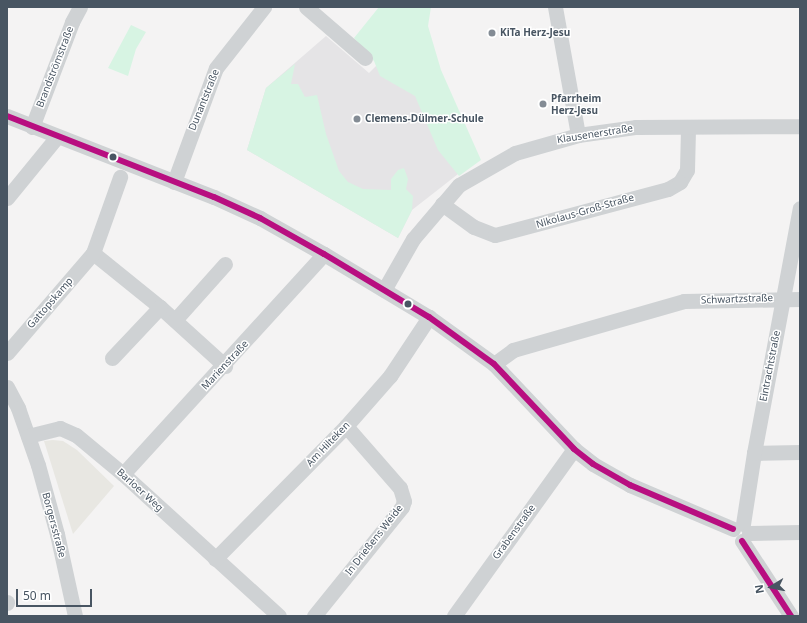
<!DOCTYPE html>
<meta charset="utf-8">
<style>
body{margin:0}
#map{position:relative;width:807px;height:623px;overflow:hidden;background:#f4f3f3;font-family:"Noto Sans",sans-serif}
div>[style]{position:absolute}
.commercial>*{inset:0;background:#e8e7e2}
.education>*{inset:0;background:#e5e4e6}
.green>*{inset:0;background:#d7f4e3}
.minor>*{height:15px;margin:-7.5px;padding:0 7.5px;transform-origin:7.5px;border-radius:7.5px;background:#cfd2d4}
.bus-1>*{height:6px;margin:-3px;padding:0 3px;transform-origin:3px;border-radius:3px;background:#b80e80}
.dots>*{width:11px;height:11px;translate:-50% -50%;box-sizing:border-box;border:2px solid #fff;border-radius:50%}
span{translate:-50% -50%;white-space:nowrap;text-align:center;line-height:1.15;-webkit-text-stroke:3px #fff;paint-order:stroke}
.poi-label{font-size:10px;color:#485562;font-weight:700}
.left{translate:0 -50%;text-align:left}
.street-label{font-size:10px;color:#485562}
.frame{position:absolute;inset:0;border:8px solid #485562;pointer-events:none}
.north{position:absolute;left:751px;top:567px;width:40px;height:40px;-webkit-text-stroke:3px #fff;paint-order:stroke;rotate:260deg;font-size:11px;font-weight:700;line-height:16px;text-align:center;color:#485562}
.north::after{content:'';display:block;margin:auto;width:14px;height:18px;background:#485562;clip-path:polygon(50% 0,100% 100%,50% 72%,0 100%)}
.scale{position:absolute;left:16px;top:589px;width:76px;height:18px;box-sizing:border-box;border:2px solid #485562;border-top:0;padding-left:5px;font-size:12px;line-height:14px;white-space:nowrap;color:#485562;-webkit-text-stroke:3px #fff;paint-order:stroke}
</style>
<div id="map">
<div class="commercial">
<div style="clip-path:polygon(53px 440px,63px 441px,77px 450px,114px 486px,73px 534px,44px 441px)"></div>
</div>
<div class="education">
<div style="clip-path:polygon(416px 26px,476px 160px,412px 210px,398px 238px,247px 150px,266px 88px,326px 36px,369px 73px)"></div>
</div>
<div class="green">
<div style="clip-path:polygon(379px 7px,431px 7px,428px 26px,441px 70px,481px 160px,459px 176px,438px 150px,415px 96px,380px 76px,374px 61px,354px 38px)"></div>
<div style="clip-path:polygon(131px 25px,146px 32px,136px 49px,128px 76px,108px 68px)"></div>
<div style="clip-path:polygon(295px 64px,291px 84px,298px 84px,305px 97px,317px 95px,326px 134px,339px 171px,348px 182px,363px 189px,391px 190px,391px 179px,398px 170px,404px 168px,408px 179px,406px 189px,413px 196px,412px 210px,398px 238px,247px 150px,266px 88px)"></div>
</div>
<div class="minor">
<div style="left:306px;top:7px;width:78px;rotate:40.8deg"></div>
<div style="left:555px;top:7px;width:130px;rotate:79.8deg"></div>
<div style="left:7px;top:116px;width:222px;rotate:21.4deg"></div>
<div style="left:214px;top:197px;width:51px;rotate:24.5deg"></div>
<div style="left:260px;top:218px;width:73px;rotate:29.4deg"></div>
<div style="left:324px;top:254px;width:122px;rotate:31deg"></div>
<div style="left:429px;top:317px;width:80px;rotate:35.9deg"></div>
<div style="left:494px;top:364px;width:117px;rotate:46.7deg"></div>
<div style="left:574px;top:449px;width:24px;rotate:38deg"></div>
<div style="left:593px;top:464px;width:43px;rotate:29.6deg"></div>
<div style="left:630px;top:485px;width:112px;rotate:23.1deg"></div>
<div style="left:32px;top:127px;width:112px;rotate:-69.1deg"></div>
<div style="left:72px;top:22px;width:17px;rotate:-62deg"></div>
<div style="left:174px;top:182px;width:121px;rotate:-69.8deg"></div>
<div style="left:216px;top:68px;width:78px;rotate:-51.8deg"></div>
<div style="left:7px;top:198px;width:79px;rotate:-50.7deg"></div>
<div style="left:442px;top:204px;width:39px;rotate:36deg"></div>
<div style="left:474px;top:227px;width:22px;rotate:21deg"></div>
<div style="left:495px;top:235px;width:179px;rotate:-14.9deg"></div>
<div style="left:668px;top:189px;width:14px;rotate:-30deg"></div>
<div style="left:680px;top:182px;width:14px;rotate:-60deg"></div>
<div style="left:687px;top:170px;width:42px;rotate:-88.6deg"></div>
<div style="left:93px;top:253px;width:86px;rotate:38.9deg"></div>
<div style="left:160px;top:307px;width:88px;rotate:42.2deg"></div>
<div style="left:384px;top:290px;width:59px;rotate:-60.4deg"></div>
<div style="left:413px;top:239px;width:71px;rotate:-49.6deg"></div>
<div style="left:459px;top:185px;width:64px;rotate:-29.7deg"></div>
<div style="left:515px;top:153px;width:66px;rotate:-15.9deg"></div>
<div style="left:578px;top:135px;width:59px;rotate:-7.9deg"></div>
<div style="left:636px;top:127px;width:164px;rotate:-0.3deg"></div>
<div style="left:175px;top:320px;width:75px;rotate:-48.2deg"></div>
<div style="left:7px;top:353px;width:132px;rotate:-49.3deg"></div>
<div style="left:93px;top:253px;width:81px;rotate:-70.4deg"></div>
<div style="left:112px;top:358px;width:70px;rotate:-46.7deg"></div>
<div style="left:494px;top:364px;width:24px;rotate:-36deg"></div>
<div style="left:513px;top:350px;width:178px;rotate:-16deg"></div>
<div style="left:684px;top:301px;width:116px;rotate:-1deg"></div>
<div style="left:7px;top:387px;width:24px;rotate:62deg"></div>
<div style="left:18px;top:408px;width:60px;rotate:70.7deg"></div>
<div style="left:38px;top:465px;width:72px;rotate:74.6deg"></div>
<div style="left:57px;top:534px;width:84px;rotate:77.6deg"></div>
<div style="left:28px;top:436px;width:33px;rotate:-14deg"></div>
<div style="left:60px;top:428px;width:17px;rotate:24deg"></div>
<div style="left:76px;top:435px;width:61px;rotate:39.7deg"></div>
<div style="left:123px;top:474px;width:211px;rotate:42.3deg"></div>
<div style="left:754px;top:453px;width:46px;rotate:-1.2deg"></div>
<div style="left:123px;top:474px;width:298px;rotate:-47.6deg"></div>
<div style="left:743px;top:524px;width:72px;rotate:-81.2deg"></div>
<div style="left:754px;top:453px;width:249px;rotate:-79.4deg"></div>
<div style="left:749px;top:533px;width:51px;rotate:-1.1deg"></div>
<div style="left:742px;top:541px;width:90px;rotate:56.8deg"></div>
<div style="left:215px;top:559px;width:187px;rotate:-45.4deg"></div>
<div style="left:346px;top:426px;width:67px;rotate:-48.7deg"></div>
<div style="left:390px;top:376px;width:71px;rotate:-56.5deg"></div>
<div style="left:7px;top:602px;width:1px;rotate:90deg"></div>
<div style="left:314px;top:616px;width:140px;rotate:-51.1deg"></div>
<div style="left:402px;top:507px;width:6px;rotate:-72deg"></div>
<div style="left:404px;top:501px;width:14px;rotate:-107deg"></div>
<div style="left:400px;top:488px;width:82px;rotate:-131.1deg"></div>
<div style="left:454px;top:616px;width:206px;rotate:-54.3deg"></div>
</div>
<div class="bus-1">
<div style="left:7px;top:116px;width:222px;rotate:21.4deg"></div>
<div style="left:214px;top:197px;width:51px;rotate:24.5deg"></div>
<div style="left:260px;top:218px;width:73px;rotate:29.4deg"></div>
<div style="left:324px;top:254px;width:122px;rotate:31deg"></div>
<div style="left:429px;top:317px;width:80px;rotate:35.9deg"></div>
<div style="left:494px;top:364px;width:117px;rotate:46.7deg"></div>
<div style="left:574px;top:449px;width:24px;rotate:38deg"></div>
<div style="left:593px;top:464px;width:43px;rotate:29.6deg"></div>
<div style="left:630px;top:485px;width:112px;rotate:23.1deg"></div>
<div style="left:742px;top:541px;width:90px;rotate:56.8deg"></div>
</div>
<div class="dots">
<div style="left:492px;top:33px;background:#848c95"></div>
<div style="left:543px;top:104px;background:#848c95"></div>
<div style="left:357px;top:119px;background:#848c95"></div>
<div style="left:113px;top:157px;background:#485562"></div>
<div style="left:408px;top:304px;background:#485562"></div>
</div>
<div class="poi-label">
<span class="left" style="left:500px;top:33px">KiTa Herz-Jesu</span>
<span class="left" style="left:551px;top:104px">Pfarrheim<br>Herz-Jesu</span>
<span class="left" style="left:365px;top:119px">Clemens-Dülmer-Schule</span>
</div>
<div class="street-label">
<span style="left:55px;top:67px;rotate:-69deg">Brandströmstraße</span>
<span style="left:204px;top:100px;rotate:-68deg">Dunantstraße</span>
<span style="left:595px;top:134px;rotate:-9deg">Klausenerstraße</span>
<span style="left:585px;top:211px;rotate:-16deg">Nikolaus-Groß-Straße</span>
<span style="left:737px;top:299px;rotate:-2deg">Schwartzstraße</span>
<span style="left:50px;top:303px;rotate:-49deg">Gattopskamp</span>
<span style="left:225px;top:365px;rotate:-47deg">Marienstraße</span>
<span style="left:770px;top:366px;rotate:-79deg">Eintrachtstraße</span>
<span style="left:328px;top:444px;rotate:-46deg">Am Hilteken</span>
<span style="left:140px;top:490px;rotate:42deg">Barloer Weg</span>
<span style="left:54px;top:525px;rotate:75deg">Borgersstraße</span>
<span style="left:514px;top:532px;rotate:-54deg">Grabenstraße</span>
<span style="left:374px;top:540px;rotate:-52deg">In Drießens Weide</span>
</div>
<div class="frame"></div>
<div class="north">N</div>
<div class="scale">50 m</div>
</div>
